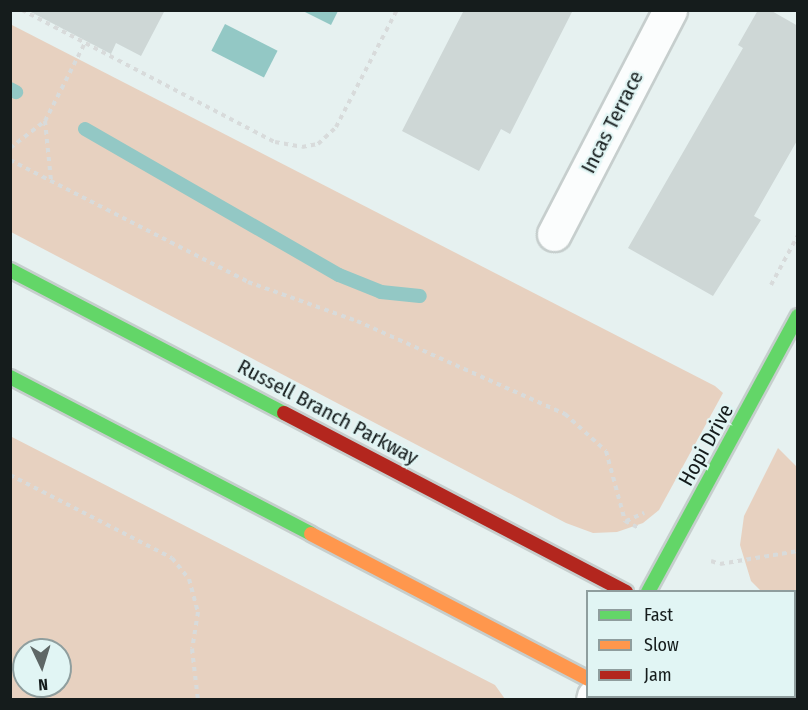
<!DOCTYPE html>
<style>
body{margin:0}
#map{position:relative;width:808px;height:710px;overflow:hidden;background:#e6f1f0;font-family:"Fira Sans Condensed",sans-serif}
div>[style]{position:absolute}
.green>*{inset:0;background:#e7d1c0}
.water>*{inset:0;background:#93c8c5;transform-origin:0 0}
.stream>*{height:14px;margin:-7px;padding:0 7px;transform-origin:7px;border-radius:7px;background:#93c8c5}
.building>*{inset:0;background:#ced7d6}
.path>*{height:4px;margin-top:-2px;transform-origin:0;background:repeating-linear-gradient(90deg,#d8dbdb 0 4.5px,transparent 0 9px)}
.roads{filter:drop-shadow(2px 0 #c6cecd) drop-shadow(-2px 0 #c6cecd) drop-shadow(0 2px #c6cecd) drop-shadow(0 -2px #c6cecd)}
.street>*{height:33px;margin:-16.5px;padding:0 16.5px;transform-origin:16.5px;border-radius:16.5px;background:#fbfdfd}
.fast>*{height:14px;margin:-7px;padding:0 7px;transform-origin:7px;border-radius:7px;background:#63d668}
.slow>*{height:14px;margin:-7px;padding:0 7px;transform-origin:7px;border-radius:7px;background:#ff974d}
.jam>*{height:14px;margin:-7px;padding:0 7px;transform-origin:7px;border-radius:7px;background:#b3261e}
span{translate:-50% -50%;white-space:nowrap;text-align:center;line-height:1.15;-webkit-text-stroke:4.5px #e1f5f4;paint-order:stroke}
.street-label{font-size:21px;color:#151c1c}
.frame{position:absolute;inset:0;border:12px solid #151c1c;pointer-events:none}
.legend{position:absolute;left:586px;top:590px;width:210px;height:108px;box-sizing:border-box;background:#e1f5f4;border:2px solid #8f9e9e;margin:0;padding:8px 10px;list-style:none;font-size:18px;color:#151c1c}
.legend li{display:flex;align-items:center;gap:12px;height:30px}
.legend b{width:30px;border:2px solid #8f9e9e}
.north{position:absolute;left:12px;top:638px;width:60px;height:60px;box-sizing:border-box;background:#e1f5f4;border:2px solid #8f9e9e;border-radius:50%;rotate:176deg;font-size:16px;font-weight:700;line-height:24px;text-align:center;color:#151c1c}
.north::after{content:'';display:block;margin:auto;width:21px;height:27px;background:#5e6766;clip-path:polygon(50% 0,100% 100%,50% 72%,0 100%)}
</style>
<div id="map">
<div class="green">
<div style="clip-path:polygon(10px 24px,715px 386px,723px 393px,659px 510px,643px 523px,617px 532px,593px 533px,566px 523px,11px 232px)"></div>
<div style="clip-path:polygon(evenodd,10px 436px,495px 685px,505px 699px,11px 699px,10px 436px,24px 650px,60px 650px,60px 686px,24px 686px,24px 650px)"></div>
<div style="clip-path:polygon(778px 448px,797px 467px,797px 616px,794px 592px,761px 591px,751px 581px,740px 545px,744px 516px)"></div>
</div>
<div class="water">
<div style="clip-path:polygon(303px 11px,338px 11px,331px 25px)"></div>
<div style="left:225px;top:24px;width:59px;height:30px;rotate:27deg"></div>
</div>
<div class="stream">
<div style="left:10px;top:89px;width:7px;rotate:27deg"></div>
<div style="left:85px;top:129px;width:293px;rotate:29.9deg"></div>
<div style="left:339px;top:275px;width:45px;rotate:22deg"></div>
<div style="left:381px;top:292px;width:39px;rotate:6deg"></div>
</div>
<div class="building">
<div style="clip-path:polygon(27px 10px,165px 10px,141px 56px,116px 43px,111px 54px)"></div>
<div style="clip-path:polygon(464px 10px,573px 10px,510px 134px,501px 129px,479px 171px,402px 131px)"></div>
<div style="clip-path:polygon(758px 10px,770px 10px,798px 26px,798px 139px,754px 216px,761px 220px,713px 296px,628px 248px,743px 48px,738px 45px)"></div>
</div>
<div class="path">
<div style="left:22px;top:10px;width:285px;rotate:27.6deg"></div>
<div style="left:275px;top:142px;width:27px;rotate:10deg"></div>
<div style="left:302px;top:147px;width:16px;rotate:-11deg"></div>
<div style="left:318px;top:144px;width:25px;rotate:-43deg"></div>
<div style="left:336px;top:127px;width:132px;rotate:-62.5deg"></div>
<div style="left:45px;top:121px;width:59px;rotate:84.2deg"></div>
<div style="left:10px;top:148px;width:44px;rotate:-37.6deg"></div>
<div style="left:45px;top:121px;width:88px;rotate:-62.9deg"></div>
<div style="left:10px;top:160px;width:267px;rotate:27.1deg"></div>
<div style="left:248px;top:282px;width:116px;rotate:19.7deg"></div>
<div style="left:357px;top:321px;width:228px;rotate:24.1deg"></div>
<div style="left:565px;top:414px;width:55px;rotate:42.1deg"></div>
<div style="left:606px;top:451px;width:73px;rotate:74.8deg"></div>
<div style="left:625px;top:521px;width:16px;rotate:27deg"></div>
<div style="left:771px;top:285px;width:57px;rotate:-61.6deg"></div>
<div style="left:10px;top:475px;width:182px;rotate:27.1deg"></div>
<div style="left:172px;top:558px;width:27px;rotate:51deg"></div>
<div style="left:189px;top:579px;width:34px;rotate:75deg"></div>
<div style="left:198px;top:612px;width:37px;rotate:99deg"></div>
<div style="left:192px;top:649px;width:51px;rotate:83.3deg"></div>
<div style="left:626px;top:521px;width:20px;rotate:-24deg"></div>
<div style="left:711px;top:561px;width:9px;rotate:18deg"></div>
<div style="left:720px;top:564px;width:79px;rotate:-9.5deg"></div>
</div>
<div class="roads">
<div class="street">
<div style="left:554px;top:234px;width:252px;rotate:-62.6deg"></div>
<div style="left:593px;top:700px;width:4px;rotate:-76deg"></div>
</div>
<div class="fast">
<div style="left:10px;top:270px;width:309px;rotate:27.6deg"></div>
<div style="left:10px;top:377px;width:339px;rotate:27.5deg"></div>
<div style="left:648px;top:592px;width:314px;rotate:-61.5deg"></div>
</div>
<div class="slow">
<div style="left:311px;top:534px;width:313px;rotate:27.6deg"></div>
</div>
<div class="jam">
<div style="left:284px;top:413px;width:386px;rotate:27.6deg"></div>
<div style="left:794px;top:680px;width:4px;rotate:14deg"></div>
<div style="left:620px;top:696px;width:7px;rotate:34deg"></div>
</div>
</div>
<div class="street-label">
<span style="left:612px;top:122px;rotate:-63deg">Incas Terrace</span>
<span style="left:328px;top:412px;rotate:28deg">Russell Branch Parkway</span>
<span style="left:706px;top:445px;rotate:-61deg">Hopi Drive</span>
</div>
<div class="frame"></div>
<ul class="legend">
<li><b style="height:8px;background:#63d668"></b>Fast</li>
<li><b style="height:8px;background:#ff974d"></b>Slow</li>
<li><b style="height:8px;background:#b3261e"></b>Jam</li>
</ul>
<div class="north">N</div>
</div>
